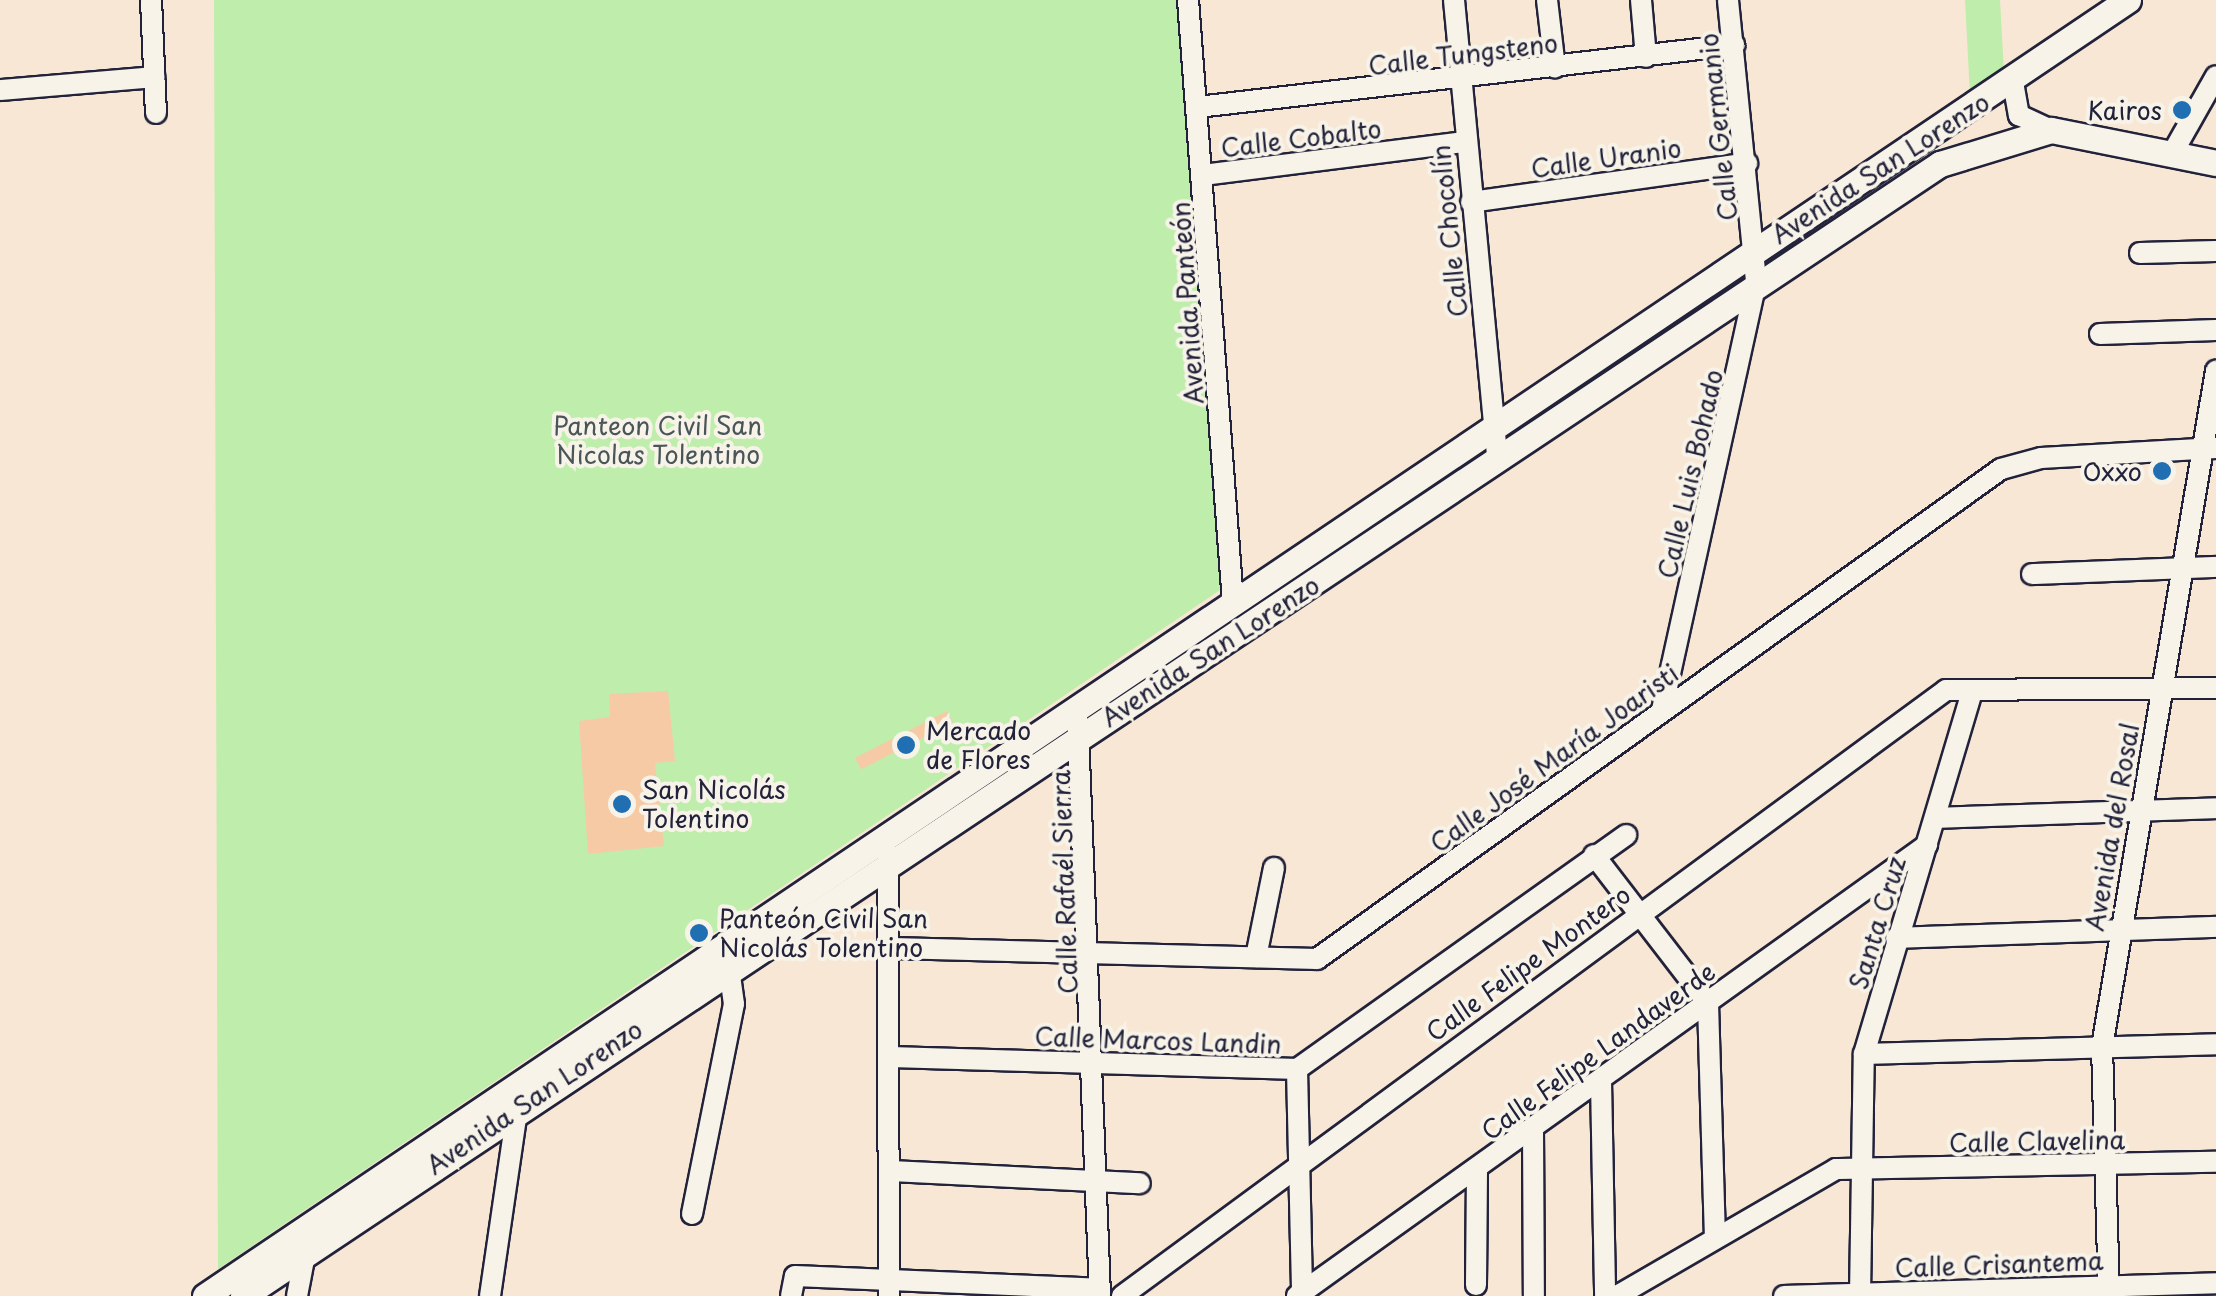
<!DOCTYPE html>
<meta charset="utf-8">
<style>
body{margin:0}
#map{position:relative;width:2216px;height:1296px;overflow:hidden;background:#f7e7d4;font-family:"Playpen Sans",sans-serif}
div>[style]{position:absolute}
.green>*{inset:0;background:#bfedac}
.building>*{inset:0;background:#f7caa6;transform-origin:0 0}
.roads{filter:drop-shadow(2px 0 #22223b) drop-shadow(-2px 0 #22223b) drop-shadow(0 2px #22223b) drop-shadow(0 -2px #22223b)}
.minor>*{height:20px;margin:-10px;padding:0 10px;transform-origin:10px;border-radius:10px;background:#f7f3e8}
.major>*{height:25px;margin:-12.5px;padding:0 12.5px;transform-origin:12.5px;border-radius:12.5px;background:#f7f3e8}
.dots>*{width:28px;height:28px;translate:-50% -50%;box-sizing:border-box;border:5px solid #f7f3e8;border-radius:50%}
span{translate:-50% -50%;white-space:nowrap;text-align:center;line-height:1.15;-webkit-text-stroke:8px #f7f3e8;paint-order:stroke}
.street-label{font-size:25px;color:#22223b}
.poi-label{font-size:25px;color:#22223b}
.right{translate:-100% -50%;text-align:right}
.left{translate:0 -50%;text-align:left}
.park-label{font-size:25px;color:#495557}
</style>
<div id="map">
<div class="green">
<div style="clip-path:polygon(214px 0,1178px 0,1223px 588px,218px 1269px)"></div>
<div style="clip-path:polygon(1965px 0,2000px 0,2004px 73px,1970px 95px)"></div>
</div>
<div class="building">
<div style="clip-path:polygon(668px 691px,675px 761px,655px 763px,664px 846px,588px 854px,579px 721px,610px 717px,609px 694px)"></div>
<div style="left:947px;top:711px;width:13px;height:103px;rotate:63deg"></div>
</div>
<div class="roads">
<div class="minor">
<div style="left:151px;top:0;width:113px;rotate:87.5deg"></div>
<div style="left:1188px;top:0;width:604px;rotate:85.73deg"></div>
<div style="left:1454px;top:0;width:459px;rotate:84.6deg"></div>
<div style="left:1547px;top:0;width:68px;rotate:83.3deg"></div>
<div style="left:1641px;top:0;width:57px;rotate:85deg"></div>
<div style="left:2013px;top:82px;width:34px;rotate:80deg"></div>
<div style="left:2019px;top:115px;width:35px;rotate:25deg"></div>
<div style="left:0;top:90px;width:155px;rotate:-4.8deg"></div>
<div style="left:1198px;top:107px;width:540px;rotate:-6.6deg"></div>
<div style="left:2173px;top:152px;width:87px;rotate:-60.5deg"></div>
<div style="left:1203px;top:175px;width:264px;rotate:-7.2deg"></div>
<div style="left:1471px;top:202px;width:279px;rotate:-8deg"></div>
<div style="left:2140px;top:253px;width:76px;rotate:-1.5deg"></div>
<div style="left:2100px;top:334px;width:116px;rotate:-2deg"></div>
<div style="left:2032px;top:574px;width:184px;rotate:-2.2deg"></div>
<div style="left:1077px;top:707px;width:589px;rotate:87.76deg"></div>
<div style="left:1662px;top:710px;width:439px;rotate:-77.6deg"></div>
<div style="left:1756px;top:281px;width:282px;rotate:-95.7deg"></div>
<div style="left:1936px;top:818px;width:280px;rotate:-2deg"></div>
<div style="left:888px;top:854px;width:442px;rotate:89.9deg"></div>
<div style="left:1594px;top:855px;width:187px;rotate:52.4deg"></div>
<div style="left:1708px;top:1003px;width:230px;rotate:88.3deg"></div>
<div style="left:1896px;top:938px;width:320px;rotate:-2deg"></div>
<div style="left:893px;top:948px;width:424px;rotate:1.5deg"></div>
<div style="left:1317px;top:959px;width:841px;rotate:-35.62deg"></div>
<div style="left:2001px;top:469px;width:41px;rotate:-15.4deg"></div>
<div style="left:2041px;top:458px;width:175px;rotate:-3.3deg"></div>
<div style="left:1256px;top:957px;width:91px;rotate:-78.6deg"></div>
<div style="left:1864px;top:1054px;width:352px;rotate:-1.6deg"></div>
<div style="left:892px;top:1057px;width:405px;rotate:1.7deg"></div>
<div style="left:1297px;top:1069px;width:404px;rotate:-35.4deg"></div>
<div style="left:1297px;top:1069px;width:227px;rotate:88.7deg"></div>
<div style="left:1601px;top:1081px;width:215px;rotate:88.9deg"></div>
<div style="left:1533px;top:1128px;width:168px;rotate:89.7deg"></div>
<div style="left:891px;top:1171px;width:249px;rotate:2.8deg"></div>
<div style="left:692px;top:1214px;width:214px;rotate:-78.7deg"></div>
<div style="left:734px;top:1004px;width:37px;rotate:-98deg"></div>
<div style="left:1476px;top:1285px;width:117px;rotate:-89.5deg"></div>
<div style="left:297px;top:1296px;width:48px;rotate:-79.2deg"></div>
<div style="left:490px;top:1296px;width:194px;rotate:-81.7deg"></div>
<div style="left:791px;top:1296px;width:20px;rotate:-79deg"></div>
<div style="left:795px;top:1276px;width:304px;rotate:2.4deg"></div>
<div style="left:1122px;top:1296px;width:1023px;rotate:-36.33deg"></div>
<div style="left:1946px;top:690px;width:270px;rotate:-0.4deg"></div>
<div style="left:1297px;top:1296px;width:775px;rotate:-35.6deg"></div>
<div style="left:1617px;top:1296px;width:253px;rotate:-30.1deg"></div>
<div style="left:1836px;top:1169px;width:380px;rotate:-1.1deg"></div>
<div style="left:1784px;top:1296px;width:432px;rotate:-1.7deg"></div>
<div style="left:1860px;top:1296px;width:242px;rotate:-89.1deg"></div>
<div style="left:1864px;top:1054px;width:374px;rotate:-73.4deg"></div>
<div style="left:2109px;top:1296px;width:249px;rotate:-91.6deg"></div>
<div style="left:2102px;top:1047px;width:686px;rotate:-80.43deg"></div>
</div>
<div class="major">
<div style="left:205px;top:1296px;width:2319px;rotate:-33.98deg"></div>
<div style="left:243px;top:1296px;width:2040px;rotate:-33.71deg"></div>
<div style="left:1940px;top:164px;width:116px;rotate:-17deg"></div>
<div style="left:2051px;top:130px;width:168px;rotate:11.3deg"></div>
</div>
</div>
<div class="dots">
<div style="left:2182px;top:110px;background:#1f6fb2"></div>
<div style="left:2162px;top:471px;background:#1f6fb2"></div>
<div style="left:906px;top:745px;background:#1f6fb2"></div>
<div style="left:622px;top:804px;background:#1f6fb2"></div>
<div style="left:699px;top:933px;background:#1f6fb2"></div>
</div>
<div class="street-label">
<span style="left:1463px;top:54px;rotate:-7deg">Calle Tungsteno</span>
<span style="left:1718px;top:127px;rotate:-96deg">Calle Germanio</span>
<span style="left:1301px;top:138px;rotate:-7deg">Calle Cobalto</span>
<span style="left:1606px;top:158px;rotate:-8deg">Calle Uranio</span>
<span style="left:1880px;top:168px;rotate:-33deg">Avenida San Lorenzo</span>
<span style="left:1449px;top:231px;rotate:-96deg">Calle Chocolín</span>
<span style="left:1187px;top:303px;rotate:-94deg">Avenida Panteón</span>
<span style="left:1690px;top:474px;rotate:-77deg">Calle Luis Bohado</span>
<span style="left:1210px;top:651px;rotate:-33deg">Avenida San Lorenzo</span>
<span style="left:1554px;top:758px;rotate:-36deg">Calle José María Joaristi</span>
<span style="left:2112px;top:827px;rotate:-80deg">Avenida del Rosal</span>
<span style="left:1064px;top:882px;rotate:-92deg">Calle Rafaél Sierra</span>
<span style="left:1877px;top:923px;rotate:-73deg">Santa Cruz</span>
<span style="left:1528px;top:963px;rotate:-36deg">Calle Felipe Montero</span>
<span style="left:1158px;top:1040px;rotate:2deg">Calle Marcos Landin</span>
<span style="left:1598px;top:1051px;rotate:-36deg">Calle Felipe Landaverde</span>
<span style="left:534px;top:1097px;rotate:-34deg">Avenida San Lorenzo</span>
<span style="left:2037px;top:1141px;rotate:-1deg">Calle Clavelina</span>
<span style="left:1999px;top:1264px;rotate:-2deg">Calle Crisantema</span>
</div>
<div class="poi-label">
<span class="right" style="left:2162px;top:110px">Kairos</span>
<span class="right" style="left:2142px;top:471px">Oxxo</span>
<span class="left" style="left:926px;top:745px">Mercado<br>de Flores</span>
<span class="left" style="left:642px;top:804px">San Nicolás<br>Tolentino</span>
<span class="left" style="left:719px;top:933px">Panteón Civil San<br>Nicolás Tolentino</span>
</div>
<div class="park-label">
<span style="left:658px;top:440px">Panteon Civil San<br>Nicolas Tolentino</span>
</div>
</div>
